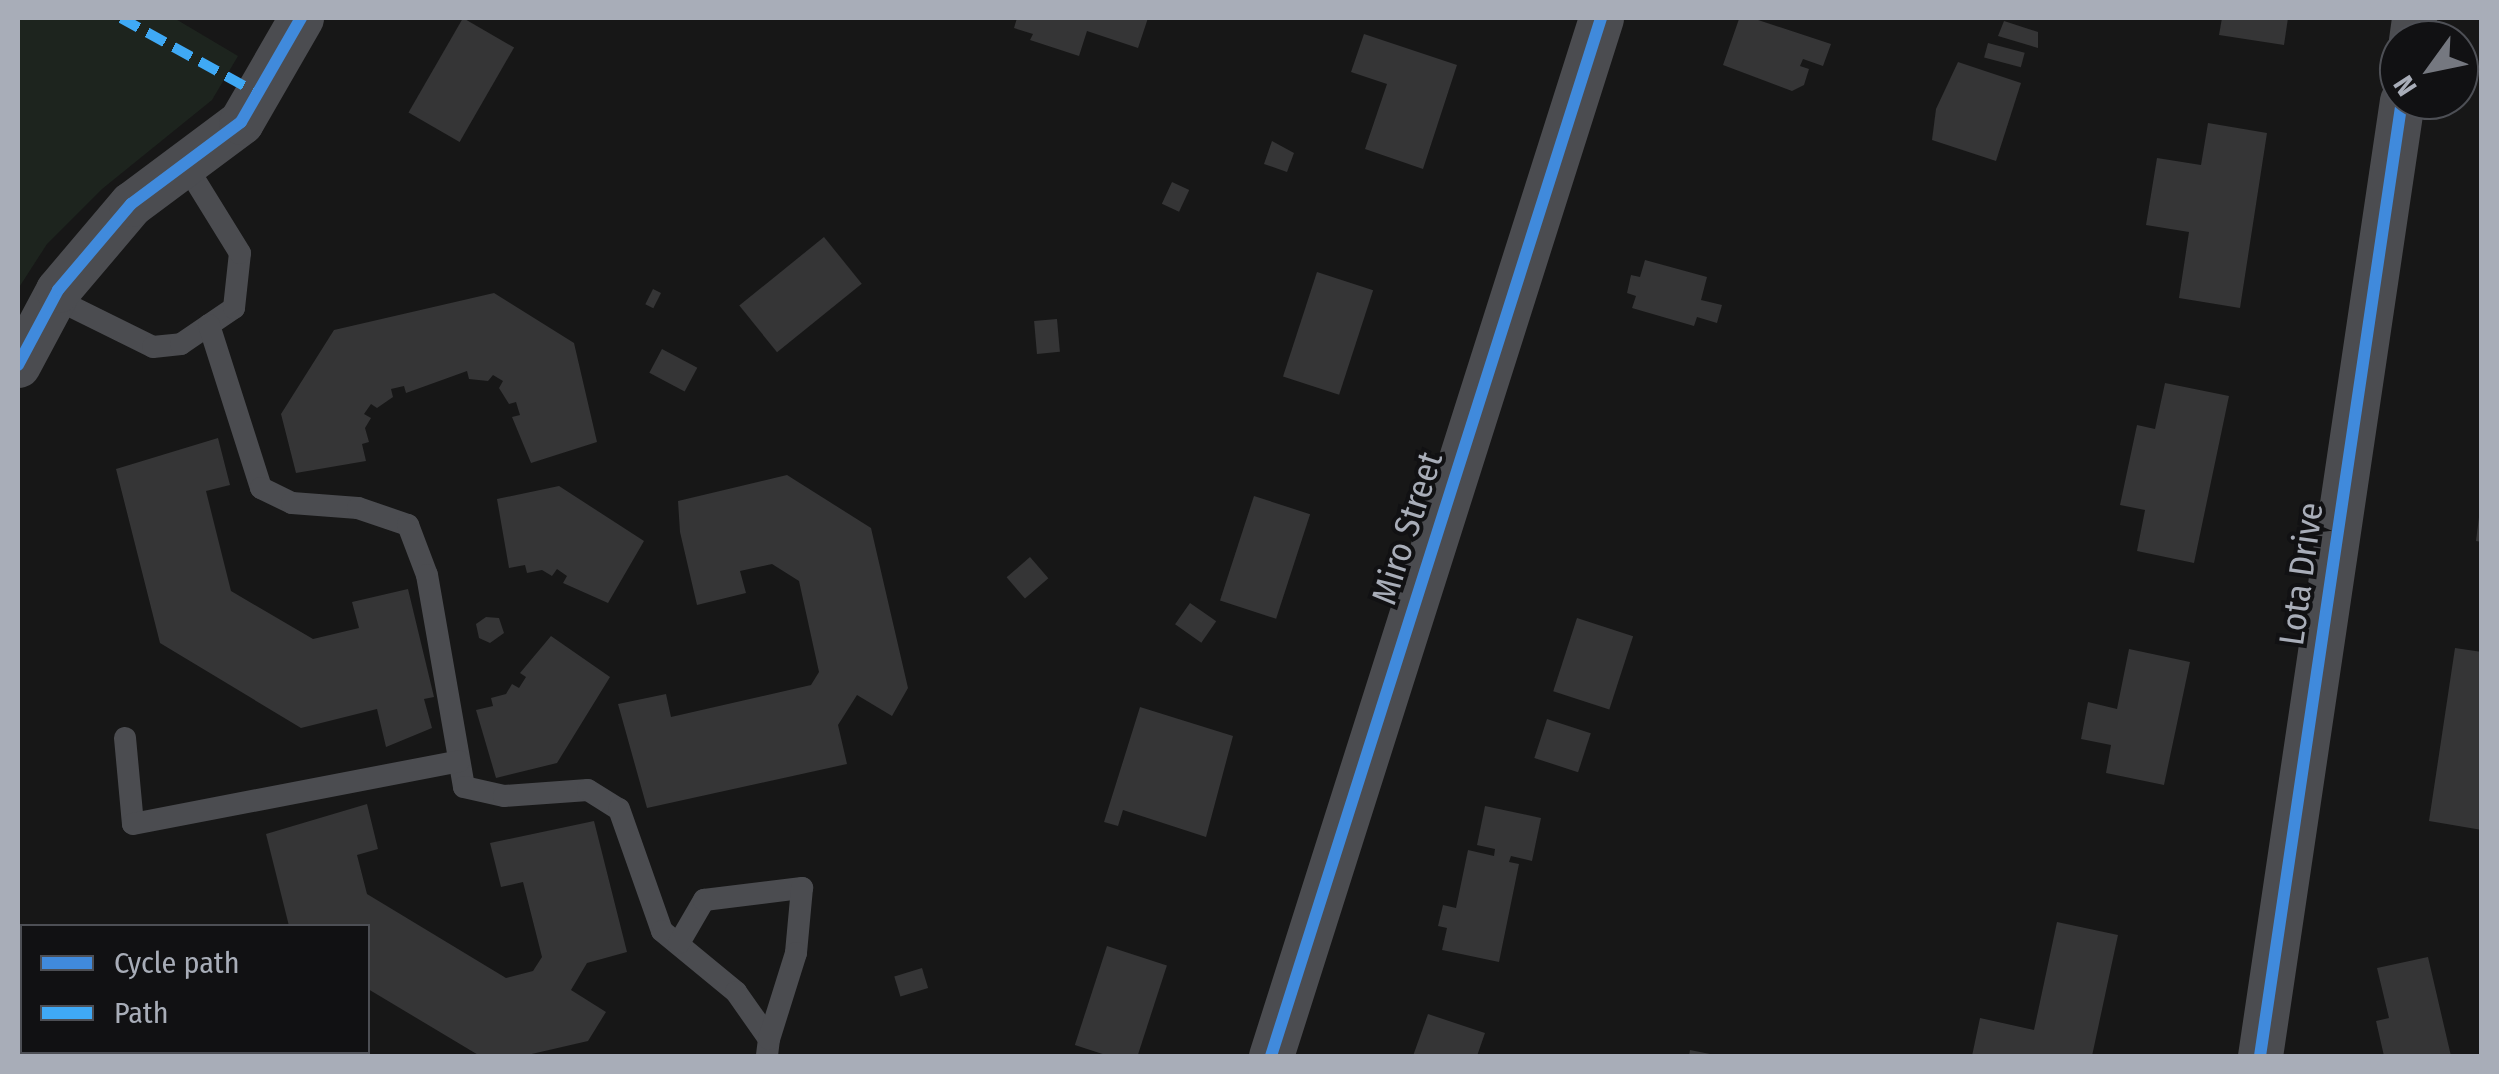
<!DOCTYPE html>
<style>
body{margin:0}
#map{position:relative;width:2499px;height:1074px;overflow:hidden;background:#171717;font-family:"Fira Sans Condensed",sans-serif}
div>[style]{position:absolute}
.green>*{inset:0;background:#1d241e}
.building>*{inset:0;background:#353536;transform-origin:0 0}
.service>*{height:22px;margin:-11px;padding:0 11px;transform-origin:11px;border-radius:11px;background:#4b4c50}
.minor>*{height:45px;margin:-22.5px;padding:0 22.5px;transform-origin:22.5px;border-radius:22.5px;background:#4b4c50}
.quiet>*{height:10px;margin-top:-5px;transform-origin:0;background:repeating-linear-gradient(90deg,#3fa9f5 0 20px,transparent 0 30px)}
.cycleway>*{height:12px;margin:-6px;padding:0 6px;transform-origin:6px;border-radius:6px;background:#408adc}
span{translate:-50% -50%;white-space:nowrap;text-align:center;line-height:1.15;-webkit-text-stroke:8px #111113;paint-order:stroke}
.street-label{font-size:35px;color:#a8adb8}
.frame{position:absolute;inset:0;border:20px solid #a8adb8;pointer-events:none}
.legend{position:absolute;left:20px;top:924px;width:350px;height:130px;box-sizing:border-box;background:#111113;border:2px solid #4d4f55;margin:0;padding:12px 18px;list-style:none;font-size:30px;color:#a8adb8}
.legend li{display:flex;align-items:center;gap:20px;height:50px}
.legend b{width:50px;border:2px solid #4d4f55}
.north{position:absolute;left:2379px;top:20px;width:100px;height:100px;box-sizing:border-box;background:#111113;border:2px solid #4d4f55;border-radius:50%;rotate:237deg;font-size:28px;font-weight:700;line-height:40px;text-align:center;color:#a8adb8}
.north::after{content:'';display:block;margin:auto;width:35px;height:45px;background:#757880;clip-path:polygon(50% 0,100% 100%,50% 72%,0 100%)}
</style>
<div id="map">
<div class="green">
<div style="clip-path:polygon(18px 18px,174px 18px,238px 56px,212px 100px,102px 189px,47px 244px,18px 289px)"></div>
</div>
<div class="building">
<div style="left:463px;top:18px;width:59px;height:109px;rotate:30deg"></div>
<div style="clip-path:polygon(1017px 18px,1148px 18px,1138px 48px,1087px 31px,1079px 56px,1030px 40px,1033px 34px,1014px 28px)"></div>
<div style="clip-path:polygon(1752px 18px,1831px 44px,1823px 66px,1803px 59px,1800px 66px,1809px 69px,1804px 85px,1792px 91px,1723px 65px,1739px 19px)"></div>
<div style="clip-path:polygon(2222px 18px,2288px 18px,2284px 45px,2219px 35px)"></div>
<div style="clip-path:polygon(2004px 21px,2038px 32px,2038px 48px,1998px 36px)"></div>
<div style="clip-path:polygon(1364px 34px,1457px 65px,1423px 169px,1365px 149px,1387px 84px,1351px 72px)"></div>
<div style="left:1988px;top:43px;width:38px;height:15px;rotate:15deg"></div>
<div style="clip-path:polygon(1958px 62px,2021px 83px,1996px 161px,1932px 140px,1936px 109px)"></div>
<div style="clip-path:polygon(2208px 123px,2267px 133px,2240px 308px,2179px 298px,2189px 232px,2146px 225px,2157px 158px,2201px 165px)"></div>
<div style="clip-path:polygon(1272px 141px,1294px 153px,1287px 172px,1264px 164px)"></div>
<div style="left:1172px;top:182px;width:19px;height:24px;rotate:25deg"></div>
<div style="left:824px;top:237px;width:60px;height:109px;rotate:51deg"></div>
<div style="clip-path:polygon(1645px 260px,1707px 277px,1701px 300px,1722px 305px,1717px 323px,1697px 317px,1694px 326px,1632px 308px,1636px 296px,1627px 293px,1631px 275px,1640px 277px)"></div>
<div style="left:1317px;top:272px;width:59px;height:110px;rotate:18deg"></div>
<div style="left:653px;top:289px;width:9px;height:17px;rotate:27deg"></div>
<div style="clip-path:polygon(494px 293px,574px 343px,597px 442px,531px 463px,512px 417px,520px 415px,516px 402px,509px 404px,499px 388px,503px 381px,493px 375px,488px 381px,469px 379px,467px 371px,406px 393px,404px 386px,391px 389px,393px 397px,377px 408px,371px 404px,364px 414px,371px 418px,365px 428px,369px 442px,362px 444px,366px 461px,296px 473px,281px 414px,334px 330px)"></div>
<div style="left:1057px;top:319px;width:33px;height:23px;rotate:85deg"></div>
<div style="left:662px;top:349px;width:40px;height:27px;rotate:28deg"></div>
<div style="clip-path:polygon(2165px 383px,2229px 396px,2194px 563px,2137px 551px,2145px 510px,2120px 505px,2137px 425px,2155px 429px)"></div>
<div style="clip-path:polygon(218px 438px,230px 485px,206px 491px,231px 591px,313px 639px,359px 628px,352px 602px,408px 589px,434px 697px,424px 699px,432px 728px,386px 747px,377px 709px,301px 728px,160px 643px,116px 469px)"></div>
<div style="clip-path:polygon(787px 475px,871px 528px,908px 688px,892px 716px,857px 695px,838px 725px,847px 764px,647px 808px,618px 704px,666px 694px,671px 717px,811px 685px,819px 672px,799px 581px,772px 564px,740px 571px,746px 593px,697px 605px,680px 532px,678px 501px)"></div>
<div style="clip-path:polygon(559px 486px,644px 541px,608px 603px,563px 583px,567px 576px,557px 569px,552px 576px,542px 570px,527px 573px,525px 565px,509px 568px,497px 499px)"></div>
<div style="left:1254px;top:496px;width:59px;height:110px;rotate:18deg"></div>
<div style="clip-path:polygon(2479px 517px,2482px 517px,2482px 542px,2476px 541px)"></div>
<div style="left:1030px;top:557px;width:28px;height:31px;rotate:49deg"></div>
<div style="left:1190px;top:603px;width:32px;height:26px;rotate:35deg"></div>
<div style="clip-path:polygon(486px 617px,499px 618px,504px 633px,490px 643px,479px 638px,476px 624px)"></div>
<div style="left:1577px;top:618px;width:59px;height:77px;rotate:18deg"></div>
<div style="clip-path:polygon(551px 636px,610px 677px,557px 763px,496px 778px,476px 710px,493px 706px,491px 698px,506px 694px,512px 684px,519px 688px,526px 677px,520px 673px)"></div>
<div style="clip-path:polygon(2455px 648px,2482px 652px,2482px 830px,2429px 821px)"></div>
<div style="clip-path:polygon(2129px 649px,2190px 662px,2164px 785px,2106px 773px,2111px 745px,2081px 739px,2088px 702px,2117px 709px)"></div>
<div style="clip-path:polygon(1140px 707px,1233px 736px,1206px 837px,1123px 810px,1118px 826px,1104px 822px)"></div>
<div style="left:1547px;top:719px;width:46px;height:41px;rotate:18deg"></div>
<div style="clip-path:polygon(367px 804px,378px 849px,357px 855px,367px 894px,506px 978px,533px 971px,542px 957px,523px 882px,501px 887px,490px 843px,594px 821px,627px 952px,587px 963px,571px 990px,606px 1012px,588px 1041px,523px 1056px,480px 1056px,368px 989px,368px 926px,289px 926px,266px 834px)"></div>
<div style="clip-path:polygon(1485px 806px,1541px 818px,1532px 861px,1511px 856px,1509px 862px,1519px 864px,1499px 962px,1442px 950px,1447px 928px,1438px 926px,1443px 905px,1456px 908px,1468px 850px,1494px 856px,1495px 849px,1477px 845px)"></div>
<div style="clip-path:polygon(2057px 922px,2118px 935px,2092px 1056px,1972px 1056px,1980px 1018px,2034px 1030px)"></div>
<div style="left:1107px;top:946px;width:63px;height:104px;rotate:18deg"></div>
<div style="clip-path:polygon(2428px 957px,2451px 1056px,2384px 1056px,2376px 1021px,2389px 1018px,2377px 968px)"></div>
<div style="left:922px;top:968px;width:21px;height:29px;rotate:73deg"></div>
<div style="clip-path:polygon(1428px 1014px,1485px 1033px,1477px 1056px,1413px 1056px)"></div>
<div style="clip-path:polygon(1690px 1050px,1715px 1055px,1714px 1056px,1689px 1056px)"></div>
<div style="clip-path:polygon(94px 1052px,154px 1052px,93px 1056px)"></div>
</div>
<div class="service">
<div style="left:54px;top:298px;width:110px;rotate:26.3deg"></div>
<div style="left:153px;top:347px;width:28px;rotate:-6deg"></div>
<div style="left:181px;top:344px;width:64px;rotate:-34.2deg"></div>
<div style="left:234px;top:308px;width:55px;rotate:-83.8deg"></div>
<div style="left:240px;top:253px;width:105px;rotate:-121.7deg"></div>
<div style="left:209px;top:325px;width:171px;rotate:72.3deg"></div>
<div style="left:261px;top:488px;width:34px;rotate:26deg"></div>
<div style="left:292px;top:503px;width:66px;rotate:4.3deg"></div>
<div style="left:358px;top:508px;width:53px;rotate:18.8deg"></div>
<div style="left:408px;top:525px;width:53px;rotate:69.2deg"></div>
<div style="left:427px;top:575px;width:215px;rotate:80.1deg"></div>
<div style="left:464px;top:787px;width:41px;rotate:12.7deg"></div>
<div style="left:504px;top:796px;width:84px;rotate:-4.1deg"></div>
<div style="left:588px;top:790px;width:36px;rotate:32deg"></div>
<div style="left:619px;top:809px;width:129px;rotate:70.6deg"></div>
<div style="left:662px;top:931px;width:96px;rotate:39.5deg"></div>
<div style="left:736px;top:992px;width:57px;rotate:54.9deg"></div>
<div style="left:769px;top:1039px;width:17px;rotate:97deg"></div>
<div style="left:125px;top:738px;width:86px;rotate:84.7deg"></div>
<div style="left:133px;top:824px;width:332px;rotate:-10.9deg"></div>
<div style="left:679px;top:943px;width:50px;rotate:-59.8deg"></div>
<div style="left:704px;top:900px;width:99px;rotate:-7deg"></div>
<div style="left:802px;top:888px;width:65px;rotate:95.3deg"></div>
<div style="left:796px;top:953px;width:90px;rotate:107.4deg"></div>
</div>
<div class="minor">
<div style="left:2411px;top:40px;width:22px;rotate:-82deg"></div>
<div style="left:18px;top:365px;width:85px;rotate:-61.9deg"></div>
<div style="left:58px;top:290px;width:113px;rotate:-49.7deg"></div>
<div style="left:131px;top:204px;width:137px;rotate:-36.7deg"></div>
<div style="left:241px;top:122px;width:120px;rotate:-60deg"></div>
<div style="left:1271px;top:1056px;width:1089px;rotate:-72.36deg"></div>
<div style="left:2260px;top:1056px;width:966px;rotate:-81.55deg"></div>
</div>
<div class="quiet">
<div style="left:121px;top:18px;width:155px;rotate:28.9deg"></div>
</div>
<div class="cycleway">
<div style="left:18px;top:365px;width:85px;rotate:-61.9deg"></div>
<div style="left:58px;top:290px;width:113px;rotate:-49.7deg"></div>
<div style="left:131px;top:204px;width:137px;rotate:-36.7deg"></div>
<div style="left:241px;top:122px;width:120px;rotate:-60deg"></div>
<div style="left:1271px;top:1056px;width:1089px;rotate:-72.36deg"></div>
<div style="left:2260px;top:1056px;width:966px;rotate:-81.55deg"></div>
</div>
<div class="street-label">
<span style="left:1407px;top:528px;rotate:-72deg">Miro Street</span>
<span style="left:2301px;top:574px;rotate:-82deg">Lota Drive</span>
</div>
<div class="frame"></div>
<ul class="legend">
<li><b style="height:12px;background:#408adc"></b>Cycle path</li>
<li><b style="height:12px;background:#3fa9f5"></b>Path</li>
</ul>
<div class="north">N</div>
</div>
